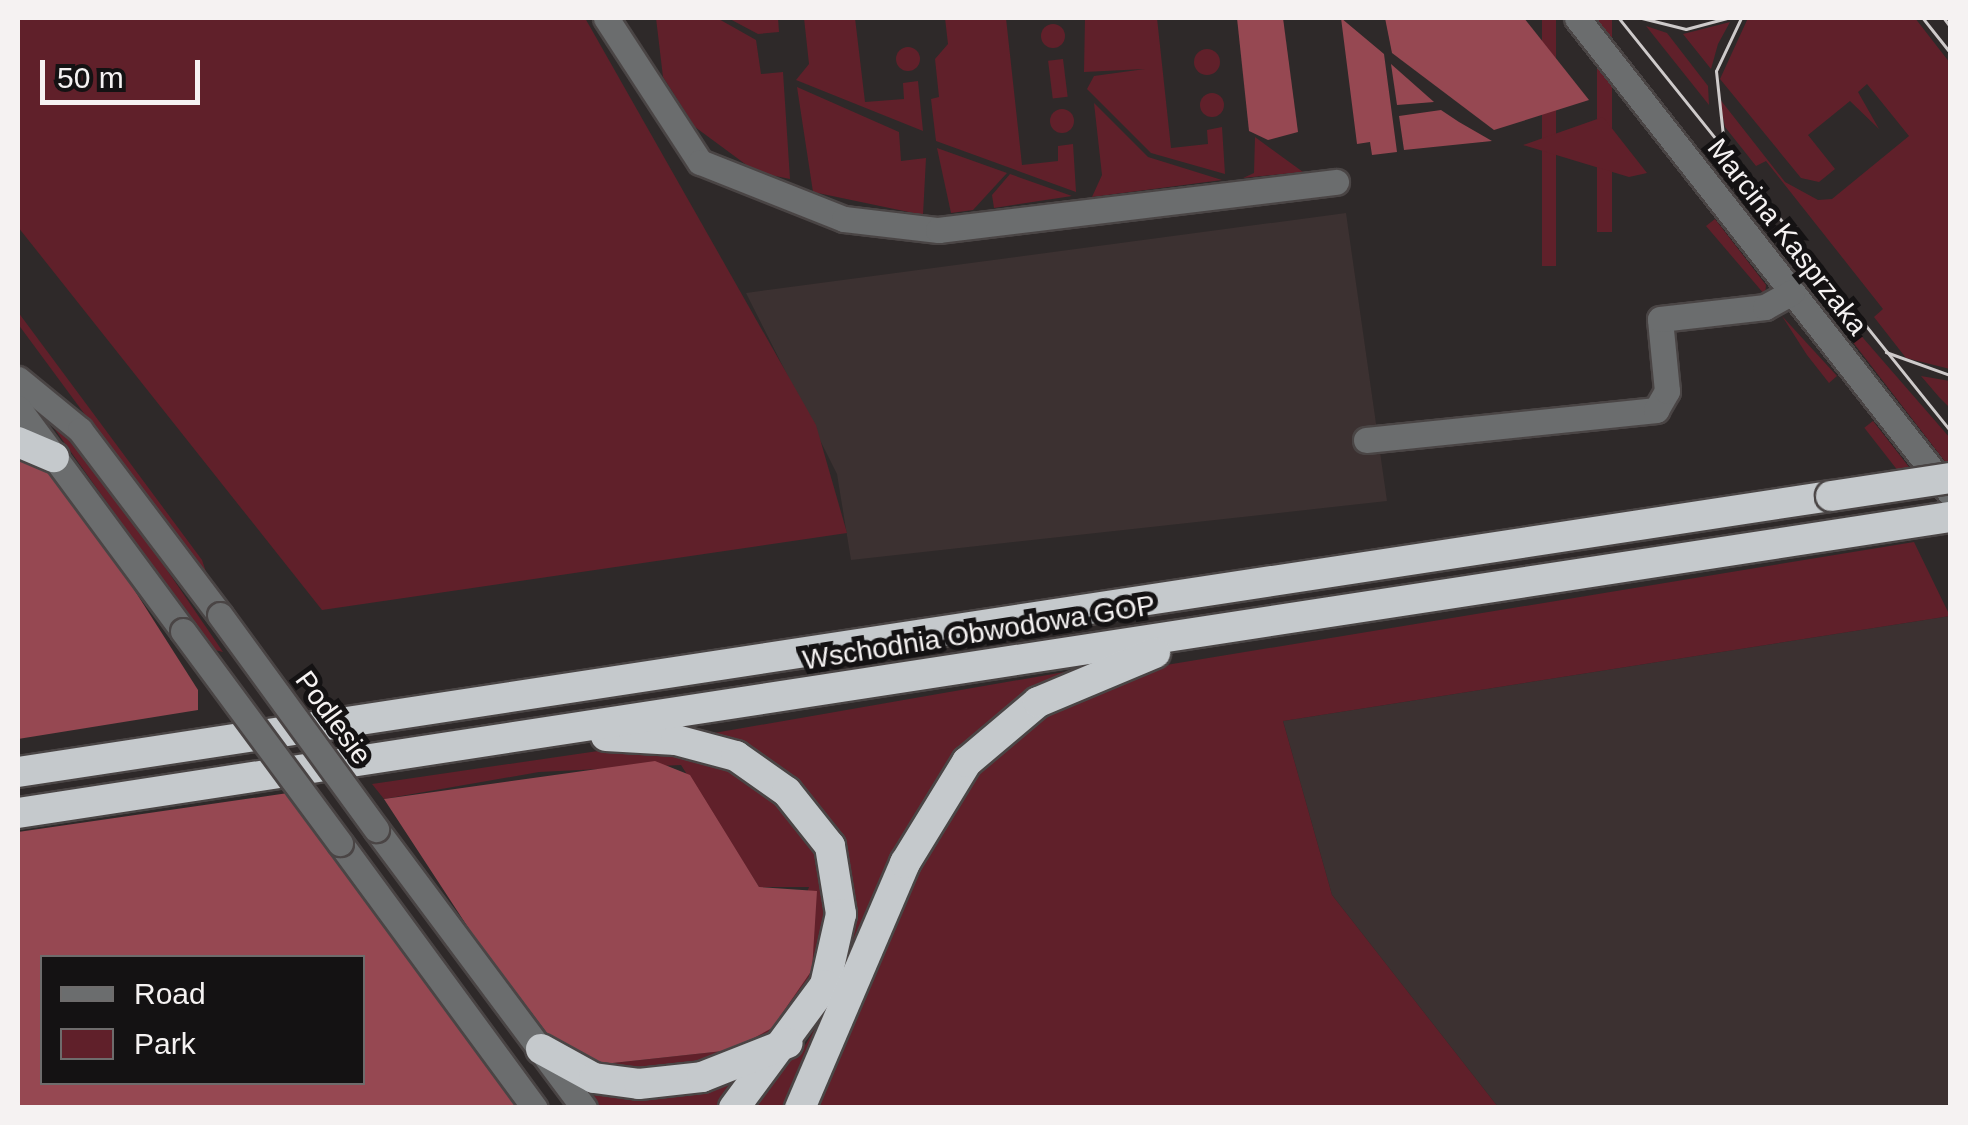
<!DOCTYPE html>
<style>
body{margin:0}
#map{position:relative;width:1968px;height:1125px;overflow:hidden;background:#2e2929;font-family:Helvetica,sans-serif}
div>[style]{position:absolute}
.built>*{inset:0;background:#3c3131}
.green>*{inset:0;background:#60202a;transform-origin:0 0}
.round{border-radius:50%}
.forest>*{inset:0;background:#964852}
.roads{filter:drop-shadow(2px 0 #4a4545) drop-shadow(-2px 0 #4a4545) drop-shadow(0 2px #4a4545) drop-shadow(0 -2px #4a4545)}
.minor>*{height:25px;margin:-12.5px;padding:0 12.5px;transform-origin:12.5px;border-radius:12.5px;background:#6b6d6e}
.highway>*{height:30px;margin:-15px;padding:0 15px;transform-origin:15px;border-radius:15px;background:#c5c9cc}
.tram>*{height:2.5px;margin:-1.25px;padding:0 1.25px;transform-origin:1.25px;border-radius:1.25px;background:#cecaca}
.bridges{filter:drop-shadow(2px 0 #4a4545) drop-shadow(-2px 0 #4a4545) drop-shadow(0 2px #4a4545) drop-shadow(0 -2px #4a4545)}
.minor-bridge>*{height:25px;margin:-12.5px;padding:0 12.5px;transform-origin:12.5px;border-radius:12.5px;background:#6b6d6e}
.highway-bridge>*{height:30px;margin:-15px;padding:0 15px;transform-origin:15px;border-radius:15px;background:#c5c9cc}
span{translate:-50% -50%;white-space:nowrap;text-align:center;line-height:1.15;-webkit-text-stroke:10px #141213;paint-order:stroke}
.street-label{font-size:28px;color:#f5f2f2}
.frame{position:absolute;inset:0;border:20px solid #f5f2f2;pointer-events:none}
.legend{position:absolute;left:40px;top:955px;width:325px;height:130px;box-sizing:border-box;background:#141213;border:2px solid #6e6c6c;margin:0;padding:12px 18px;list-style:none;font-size:30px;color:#f5f2f2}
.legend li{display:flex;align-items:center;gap:20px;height:50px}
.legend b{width:50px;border:2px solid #6e6c6c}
.scale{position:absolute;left:40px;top:60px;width:160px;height:45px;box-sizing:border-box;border:5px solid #f5f2f2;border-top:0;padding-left:12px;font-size:30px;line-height:35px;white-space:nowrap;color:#f5f2f2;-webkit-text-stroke:8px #141213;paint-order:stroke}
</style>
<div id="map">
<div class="built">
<div style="clip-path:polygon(1346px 213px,1387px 501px,851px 560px,837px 474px,746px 293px)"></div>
<div style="clip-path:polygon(1950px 616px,1950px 1107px,1498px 1107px,1332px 895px,1283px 721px)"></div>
</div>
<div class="green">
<div style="clip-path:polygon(18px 18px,585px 18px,816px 425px,847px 533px,322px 610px,18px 227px)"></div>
<div style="clip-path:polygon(656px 18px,717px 18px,756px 40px,761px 74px,783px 72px,790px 179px,756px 172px,695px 127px,663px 77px)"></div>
<div style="clip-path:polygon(728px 18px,778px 18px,779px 32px,758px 34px)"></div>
<div style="clip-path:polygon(804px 18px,855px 18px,865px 102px,904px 99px,903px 83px,918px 81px,923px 131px,796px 80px,809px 64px)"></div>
<div style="clip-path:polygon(945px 18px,1006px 18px,1022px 165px,1058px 161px,1058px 146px,1073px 144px,1076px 192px,936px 141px,931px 99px,939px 97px,935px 59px,948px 44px)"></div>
<div style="clip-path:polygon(1085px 18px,1157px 18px,1171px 148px,1208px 144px,1207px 130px,1222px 127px,1225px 174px,1151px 153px,1087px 89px,1094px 76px,1145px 69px,1084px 72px)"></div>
<div style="left:1542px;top:18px;width:14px;height:248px"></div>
<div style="left:1597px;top:18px;width:15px;height:214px"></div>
<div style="clip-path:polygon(1748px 18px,1915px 18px,1950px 63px,1950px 369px,1906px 358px,1874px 317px,1883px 309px,1766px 161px,1756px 166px,1725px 127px,1719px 98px,1785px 182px,1818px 200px,1832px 199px,1909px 136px,1867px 84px,1858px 92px,1879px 129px,1850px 101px,1808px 135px,1835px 169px,1819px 182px,1801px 178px,1720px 79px)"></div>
<div style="clip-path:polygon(1730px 22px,1718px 44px,1711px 69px,1683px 34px)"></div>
<div class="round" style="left:1041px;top:24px;width:24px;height:24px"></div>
<div style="clip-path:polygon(1646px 26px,1667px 33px,1708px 86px,1709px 105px)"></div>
<div class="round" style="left:896px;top:47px;width:24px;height:24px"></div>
<div class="round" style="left:1194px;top:49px;width:26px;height:26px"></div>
<div style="left:1063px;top:59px;width:38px;height:15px;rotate:83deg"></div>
<div style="clip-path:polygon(797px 87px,899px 132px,901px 161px,926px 158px,923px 215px,813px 192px)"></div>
<div class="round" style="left:1200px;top:93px;width:24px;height:24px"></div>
<div style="clip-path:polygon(1094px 103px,1148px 157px,1222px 180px,1092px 197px,1102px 175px)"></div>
<div class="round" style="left:1050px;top:109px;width:24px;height:24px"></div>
<div style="clip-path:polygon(1603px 117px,1647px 173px,1629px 177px,1523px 145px)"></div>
<div style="clip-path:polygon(1255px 137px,1303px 172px,1243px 178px,1254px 173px)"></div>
<div style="clip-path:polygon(937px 148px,1007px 173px,973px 210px,951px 213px)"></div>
<div style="clip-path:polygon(1010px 174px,1072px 196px,994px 208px,992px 195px)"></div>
<div style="clip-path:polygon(1715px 219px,1766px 285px,1765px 295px,1706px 226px)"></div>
<div style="clip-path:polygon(18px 312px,202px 560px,210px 584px,18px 324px)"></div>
<div style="clip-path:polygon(1782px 316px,1837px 376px,1829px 383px,1807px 355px)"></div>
<div style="clip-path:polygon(1857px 331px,1950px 438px,1950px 468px,1849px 337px)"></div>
<div style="clip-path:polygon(1921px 376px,1950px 381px,1950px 408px,1939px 397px)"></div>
<div style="clip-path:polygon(39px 407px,111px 488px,223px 652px,211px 649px)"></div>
<div style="left:1873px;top:421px;width:66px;height:11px;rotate:52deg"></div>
<div style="clip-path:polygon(1914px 542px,1950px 616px,1283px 721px,1332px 895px,1498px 1107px,815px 1108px,907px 887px,977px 768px,1046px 711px,1160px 666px)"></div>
<div style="clip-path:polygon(1076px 670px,988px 727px,791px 1107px,745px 1107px,806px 1044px,835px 992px,853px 888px,820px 809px,714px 733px)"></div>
<div style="clip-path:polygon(605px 750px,701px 755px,745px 774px,799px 820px,819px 858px,829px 904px,813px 981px,763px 1042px,724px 1060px,642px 1075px,586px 1066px,722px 1051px,754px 1038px,809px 887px,759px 887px,681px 765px,539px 772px,384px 799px,372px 784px)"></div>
<div style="clip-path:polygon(760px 1066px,720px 1107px,600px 1107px,581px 1082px)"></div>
</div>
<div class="forest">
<div style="clip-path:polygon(1237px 18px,1283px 18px,1298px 132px,1268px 140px,1249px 131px)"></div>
<div style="clip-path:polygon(1341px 18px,1384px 54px,1397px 152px,1372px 155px,1370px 142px,1357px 144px)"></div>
<div style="clip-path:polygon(1385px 18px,1524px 18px,1589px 100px,1494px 130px,1392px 53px)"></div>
<div style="clip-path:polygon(1391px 64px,1434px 102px,1397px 105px)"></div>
<div style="clip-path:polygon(1441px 110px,1459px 122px,1492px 141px,1404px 150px,1399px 116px)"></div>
<div style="clip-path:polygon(18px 453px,51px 474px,128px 580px,198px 690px,198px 710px,18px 739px)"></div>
<div style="clip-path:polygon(655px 761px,690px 775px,759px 887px,817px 891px,812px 970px,772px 1028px,754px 1038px,723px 1051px,585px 1066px,556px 1045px,477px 941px,384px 799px)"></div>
<div style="clip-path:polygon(evenodd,288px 793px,520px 1107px,18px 1107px,18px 832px,288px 793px,42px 958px,362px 958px,362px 1082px,42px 1082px,42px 958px)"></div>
</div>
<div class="roads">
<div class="minor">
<div style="left:606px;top:18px;width:172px;rotate:56.9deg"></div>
<div style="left:700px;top:162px;width:155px;rotate:21.6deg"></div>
<div style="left:844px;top:219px;width:95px;rotate:6.7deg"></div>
<div style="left:938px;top:230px;width:401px;rotate:-6.9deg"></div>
<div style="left:1577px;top:18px;width:604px;rotate:51.86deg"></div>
<div style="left:18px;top:379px;width:80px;rotate:39.4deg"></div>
<div style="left:80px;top:430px;width:232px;rotate:52.9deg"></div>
<div style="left:18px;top:408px;width:277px;rotate:53.5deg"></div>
<div style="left:1366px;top:440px;width:292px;rotate:-5.9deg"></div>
<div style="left:1656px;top:410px;width:22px;rotate:-60deg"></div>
<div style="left:1667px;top:391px;width:72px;rotate:-95.6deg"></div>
<div style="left:1660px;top:319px;width:106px;rotate:-6.5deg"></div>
<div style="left:1765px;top:307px;width:31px;rotate:-29deg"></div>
<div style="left:376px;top:829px;width:348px;rotate:53.3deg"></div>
<div style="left:340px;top:843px;width:329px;rotate:53.7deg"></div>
</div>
<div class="highway">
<div style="left:18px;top:442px;width:39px;rotate:23deg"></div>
<div style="left:606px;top:736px;width:70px;rotate:3.3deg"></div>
<div style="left:676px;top:740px;width:62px;rotate:14.9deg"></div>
<div style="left:736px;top:756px;width:62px;rotate:35.2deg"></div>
<div style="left:787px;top:792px;width:69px;rotate:51.5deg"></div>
<div style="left:830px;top:846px;width:69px;rotate:80.8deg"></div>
<div style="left:841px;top:914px;width:73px;rotate:102.7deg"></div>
<div style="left:825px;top:985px;width:153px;rotate:126.5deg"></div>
<div style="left:18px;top:772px;width:1834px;rotate:-8.66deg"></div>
<div style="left:18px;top:813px;width:1955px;rotate:-8.71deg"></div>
<div style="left:541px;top:1049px;width:60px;rotate:28.7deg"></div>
<div style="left:594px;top:1078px;width:45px;rotate:7.6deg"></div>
<div style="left:639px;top:1084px;width:63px;rotate:-6.3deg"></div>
<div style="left:702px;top:1077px;width:92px;rotate:-21.6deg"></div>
<div style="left:800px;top:1108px;width:267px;rotate:-66.8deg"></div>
<div style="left:905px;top:863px;width:119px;rotate:-58.5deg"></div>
<div style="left:967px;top:762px;width:93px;rotate:-40.2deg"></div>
<div style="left:1038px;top:702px;width:127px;rotate:-22.7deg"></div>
</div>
</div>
<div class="tram">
<div style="left:1619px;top:18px;width:528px;rotate:51.22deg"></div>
<div style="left:1642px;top:18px;width:45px;rotate:14deg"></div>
<div style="left:1686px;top:29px;width:42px;rotate:-15deg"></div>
<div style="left:1923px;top:18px;width:43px;rotate:51.5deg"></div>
<div style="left:1944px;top:18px;width:10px;rotate:53deg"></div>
<div style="left:1724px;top:145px;width:74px;rotate:-96.2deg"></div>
<div style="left:1716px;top:71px;width:59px;rotate:-64.7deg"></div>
<div style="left:1886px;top:352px;width:68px;rotate:19.8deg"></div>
</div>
<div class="bridges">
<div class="minor-bridge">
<div style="left:220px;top:615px;width:265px;rotate:53.9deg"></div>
<div style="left:183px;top:631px;width:264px;rotate:53.5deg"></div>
</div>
<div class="highway-bridge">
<div style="left:1831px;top:496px;width:120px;rotate:-8.6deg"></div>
</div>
</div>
<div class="street-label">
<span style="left:1787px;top:237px;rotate:52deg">Marcina Kasprzaka</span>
<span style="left:979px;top:633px;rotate:-9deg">Wschodnia Obwodowa GOP</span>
<span style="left:333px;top:718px;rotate:54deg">Podlesie</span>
</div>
<div class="frame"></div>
<ul class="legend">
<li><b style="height:12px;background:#6b6d6e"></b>Road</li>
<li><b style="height:28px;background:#60202a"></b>Park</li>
</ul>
<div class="scale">50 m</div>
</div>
